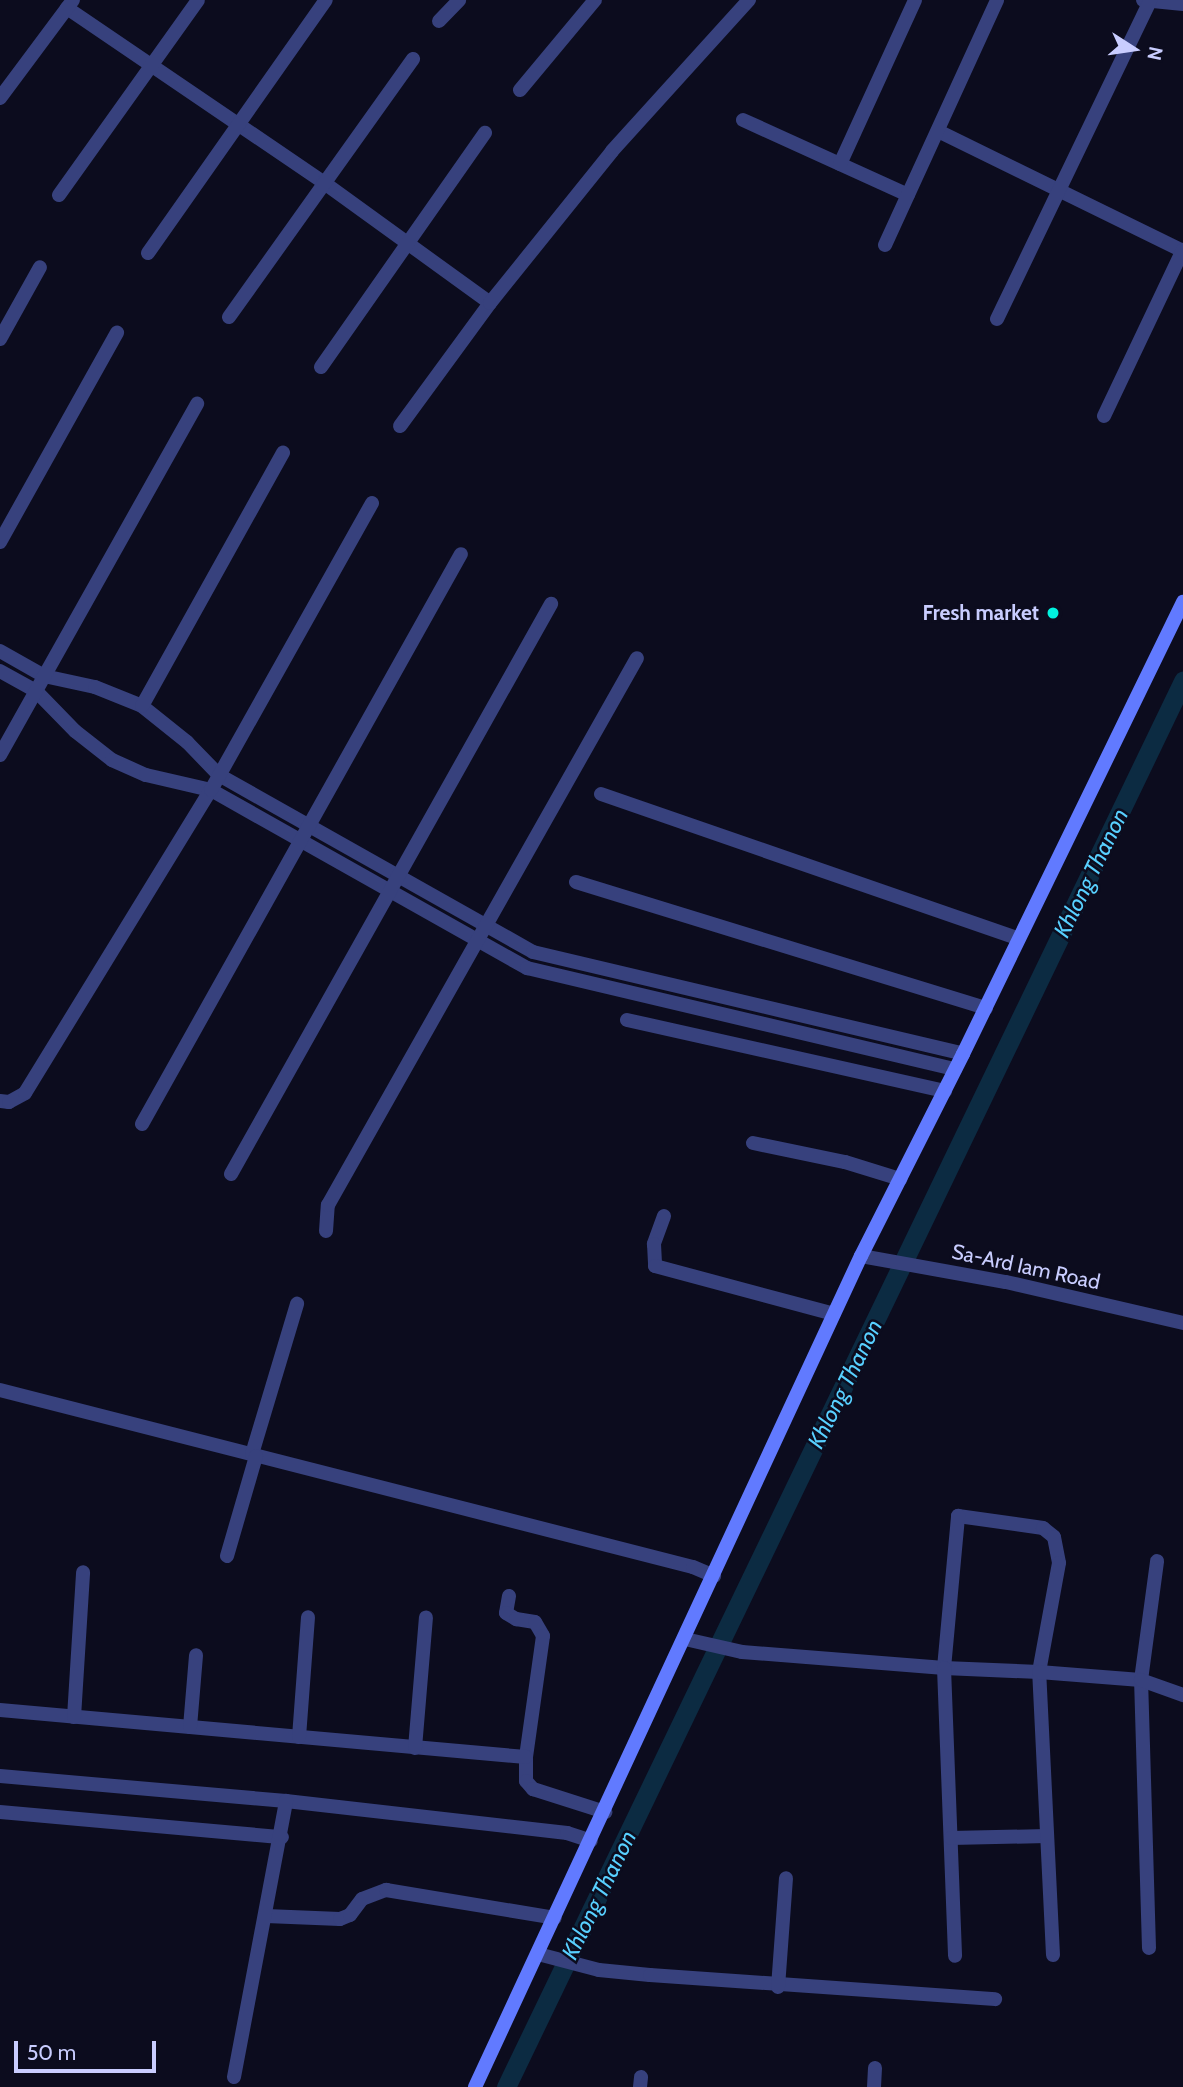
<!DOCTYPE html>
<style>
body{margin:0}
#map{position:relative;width:1183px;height:2087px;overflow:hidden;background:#0c0c1e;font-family:Cabin,sans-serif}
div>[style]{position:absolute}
.canal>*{height:19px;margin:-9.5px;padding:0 9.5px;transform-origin:9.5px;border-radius:9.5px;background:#0c2b42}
.street>*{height:14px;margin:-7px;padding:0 7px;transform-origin:7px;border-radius:7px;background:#37417d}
.secondary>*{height:14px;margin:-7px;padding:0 7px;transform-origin:7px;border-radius:7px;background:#617aff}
.dots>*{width:19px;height:19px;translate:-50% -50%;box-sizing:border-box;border:4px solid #0c0c1e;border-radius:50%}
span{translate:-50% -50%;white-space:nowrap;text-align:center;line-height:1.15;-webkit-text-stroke:5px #0c0c1e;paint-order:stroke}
.poi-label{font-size:21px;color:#c9cdff;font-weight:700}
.right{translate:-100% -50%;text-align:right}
.street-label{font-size:21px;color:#c9cdff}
.water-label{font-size:23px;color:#58d0ff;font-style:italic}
.north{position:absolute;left:1099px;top:14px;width:70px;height:70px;-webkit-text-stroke:5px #0c0c1e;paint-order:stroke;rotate:102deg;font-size:19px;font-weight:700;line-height:28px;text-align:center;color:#c9cdff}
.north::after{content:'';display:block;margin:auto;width:24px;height:32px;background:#c9cdff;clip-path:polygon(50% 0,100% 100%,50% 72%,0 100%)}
.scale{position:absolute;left:14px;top:2041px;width:142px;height:32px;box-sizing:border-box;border:4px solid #c9cdff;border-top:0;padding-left:9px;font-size:21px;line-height:24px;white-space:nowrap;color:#c9cdff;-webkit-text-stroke:5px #0c0c1e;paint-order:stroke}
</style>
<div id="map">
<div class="canal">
<div style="left:506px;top:2087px;width:1561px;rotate:-64.29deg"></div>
</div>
<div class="street">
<div style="left:1143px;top:0;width:40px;rotate:5.7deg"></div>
<div style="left:67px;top:8px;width:310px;rotate:34.2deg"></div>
<div style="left:323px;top:182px;width:206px;rotate:35.9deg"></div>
<div style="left:439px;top:21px;width:29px;rotate:-46deg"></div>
<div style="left:520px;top:90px;width:117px;rotate:-50.2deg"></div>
<div style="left:0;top:98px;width:122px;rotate:-53.3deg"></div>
<div style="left:743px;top:120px;width:181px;rotate:24.4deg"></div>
<div style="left:938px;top:131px;width:273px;rotate:26.1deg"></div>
<div style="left:840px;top:164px;width:180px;rotate:-65.4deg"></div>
<div style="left:59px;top:195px;width:239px;rotate:-54.5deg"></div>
<div style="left:885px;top:245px;width:269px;rotate:-65.4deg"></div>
<div style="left:148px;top:253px;width:309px;rotate:-54.9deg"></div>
<div style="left:229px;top:317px;width:317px;rotate:-54.5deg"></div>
<div style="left:997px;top:319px;width:353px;rotate:-64.3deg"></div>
<div style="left:0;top:339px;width:82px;rotate:-60.9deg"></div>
<div style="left:321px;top:367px;width:286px;rotate:-55deg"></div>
<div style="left:1104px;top:416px;width:184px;rotate:-64.6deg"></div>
<div style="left:400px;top:426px;width:152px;rotate:-53.8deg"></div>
<div style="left:490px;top:303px;width:195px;rotate:-51.2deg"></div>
<div style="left:612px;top:151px;width:204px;rotate:-47.8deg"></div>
<div style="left:0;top:542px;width:240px;rotate:-60.8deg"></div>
<div style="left:0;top:651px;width:51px;rotate:29.6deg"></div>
<div style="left:44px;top:676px;width:52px;rotate:12.2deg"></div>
<div style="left:95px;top:687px;width:51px;rotate:22deg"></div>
<div style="left:142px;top:706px;width:58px;rotate:38.7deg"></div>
<div style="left:187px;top:742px;width:46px;rotate:45.9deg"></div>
<div style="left:219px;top:775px;width:360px;rotate:29.4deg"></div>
<div style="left:533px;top:952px;width:442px;rotate:13.3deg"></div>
<div style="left:0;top:671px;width:41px;rotate:29.1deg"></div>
<div style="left:36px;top:691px;width:56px;rotate:45.7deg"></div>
<div style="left:75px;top:731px;width:47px;rotate:38.1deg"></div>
<div style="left:112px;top:760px;width:37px;rotate:24deg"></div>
<div style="left:146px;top:775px;width:67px;rotate:13deg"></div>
<div style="left:211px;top:790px;width:363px;rotate:29.4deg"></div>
<div style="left:527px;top:968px;width:440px;rotate:13.3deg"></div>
<div style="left:142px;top:706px;width:290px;rotate:-60.9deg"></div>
<div style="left:0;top:755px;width:403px;rotate:-60.7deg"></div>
<div style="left:601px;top:794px;width:442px;rotate:19.1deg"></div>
<div style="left:576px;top:882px;width:429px;rotate:17.1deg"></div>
<div style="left:627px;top:1020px;width:326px;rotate:12.6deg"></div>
<div style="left:0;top:1101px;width:9px;rotate:6deg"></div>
<div style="left:9px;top:1102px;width:18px;rotate:-29deg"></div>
<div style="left:25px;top:1093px;width:356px;rotate:-58.5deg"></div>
<div style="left:211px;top:790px;width:329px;rotate:-60.7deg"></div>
<div style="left:142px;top:1124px;width:653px;rotate:-60.77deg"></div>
<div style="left:753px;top:1143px;width:94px;rotate:11.7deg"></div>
<div style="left:845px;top:1162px;width:58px;rotate:17.2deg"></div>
<div style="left:231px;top:1174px;width:654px;rotate:-60.69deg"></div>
<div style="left:664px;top:1216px;width:30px;rotate:110deg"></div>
<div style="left:654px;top:1244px;width:22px;rotate:87deg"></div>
<div style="left:655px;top:1266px;width:185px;rotate:15deg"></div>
<div style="left:326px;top:1231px;width:26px;rotate:-86deg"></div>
<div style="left:328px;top:1205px;width:628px;rotate:-60.54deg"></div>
<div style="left:861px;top:1256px;width:147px;rotate:10.2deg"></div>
<div style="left:1006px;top:1282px;width:182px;rotate:13deg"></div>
<div style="left:0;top:1390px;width:715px;rotate:14.33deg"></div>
<div style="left:693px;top:1567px;width:23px;rotate:23deg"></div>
<div style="left:252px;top:1454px;width:157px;rotate:-73.3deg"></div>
<div style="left:958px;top:1516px;width:86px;rotate:8deg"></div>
<div style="left:1043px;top:1528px;width:14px;rotate:39deg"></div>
<div style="left:1054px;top:1537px;width:26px;rotate:79deg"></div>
<div style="left:1059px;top:1563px;width:111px;rotate:100.4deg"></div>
<div style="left:1039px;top:1672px;width:95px;rotate:-177.6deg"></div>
<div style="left:944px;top:1668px;width:153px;rotate:-84.7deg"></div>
<div style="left:227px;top:1556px;width:104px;rotate:-73.8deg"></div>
<div style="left:509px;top:1596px;width:17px;rotate:100deg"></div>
<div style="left:506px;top:1613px;width:12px;rotate:31deg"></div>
<div style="left:516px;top:1619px;width:19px;rotate:9deg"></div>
<div style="left:535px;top:1622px;width:16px;rotate:60deg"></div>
<div style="left:543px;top:1636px;width:122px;rotate:98deg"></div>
<div style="left:526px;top:1757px;width:24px;rotate:90deg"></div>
<div style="left:526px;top:1781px;width:11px;rotate:49deg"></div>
<div style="left:533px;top:1789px;width:76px;rotate:17.7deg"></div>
<div style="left:685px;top:1639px;width:58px;rotate:12.8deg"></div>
<div style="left:742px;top:1652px;width:203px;rotate:4.5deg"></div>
<div style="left:944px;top:1668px;width:288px;rotate:87.8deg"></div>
<div style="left:0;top:1710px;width:528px;rotate:5.11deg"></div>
<div style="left:74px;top:1717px;width:145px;rotate:-86.4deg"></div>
<div style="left:190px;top:1727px;width:72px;rotate:-85.2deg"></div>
<div style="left:299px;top:1737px;width:120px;rotate:-85.7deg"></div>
<div style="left:415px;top:1748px;width:131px;rotate:-85.2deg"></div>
<div style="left:0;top:1776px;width:287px;rotate:5deg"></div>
<div style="left:286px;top:1801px;width:283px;rotate:6.5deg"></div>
<div style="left:567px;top:1833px;width:25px;rotate:18deg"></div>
<div style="left:0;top:1812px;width:283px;rotate:5.1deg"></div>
<div style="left:951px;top:1838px;width:96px;rotate:-1.2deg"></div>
<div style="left:266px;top:1916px;width:74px;rotate:2.3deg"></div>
<div style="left:340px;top:1919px;width:11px;rotate:-22deg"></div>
<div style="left:350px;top:1915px;width:20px;rotate:-53deg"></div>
<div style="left:362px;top:1899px;width:26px;rotate:-21deg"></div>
<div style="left:386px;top:1890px;width:171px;rotate:9.4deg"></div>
<div style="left:1149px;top:1948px;width:268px;rotate:-91.7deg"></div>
<div style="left:1141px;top:1680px;width:120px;rotate:-82.3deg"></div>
<div style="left:538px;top:1954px;width:63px;rotate:14.7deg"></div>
<div style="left:599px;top:1970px;width:51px;rotate:5.6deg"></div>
<div style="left:650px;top:1975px;width:346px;rotate:4deg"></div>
<div style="left:1053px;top:1955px;width:283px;rotate:-92.8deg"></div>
<div style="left:1039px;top:1672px;width:102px;rotate:4.5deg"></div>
<div style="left:1141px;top:1680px;width:45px;rotate:19.7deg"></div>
<div style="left:778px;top:1987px;width:109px;rotate:-85.8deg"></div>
<div style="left:234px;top:2077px;width:281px;rotate:-79.3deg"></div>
<div style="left:640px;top:2087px;width:10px;rotate:-84deg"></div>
<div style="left:874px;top:2087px;width:19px;rotate:-87deg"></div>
</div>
<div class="secondary">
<div style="left:475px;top:2087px;width:916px;rotate:-65.09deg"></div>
<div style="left:861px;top:1256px;width:226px;rotate:-63.2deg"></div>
<div style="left:963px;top:1054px;width:503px;rotate:-64.05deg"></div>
</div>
<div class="dots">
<div style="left:1053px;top:613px;background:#01f3df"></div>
</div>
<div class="poi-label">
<span class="right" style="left:1039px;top:613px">Fresh market</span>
</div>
<div class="street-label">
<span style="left:1026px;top:1267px;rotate:12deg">Sa-Ard Iam Road</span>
</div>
<div class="water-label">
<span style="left:1091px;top:873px;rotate:-64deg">Khlong Thanon</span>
<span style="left:845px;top:1384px;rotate:-64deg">Khlong Thanon</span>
<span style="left:599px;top:1895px;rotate:-64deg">Khlong Thanon</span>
</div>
<div class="north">N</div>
<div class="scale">50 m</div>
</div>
